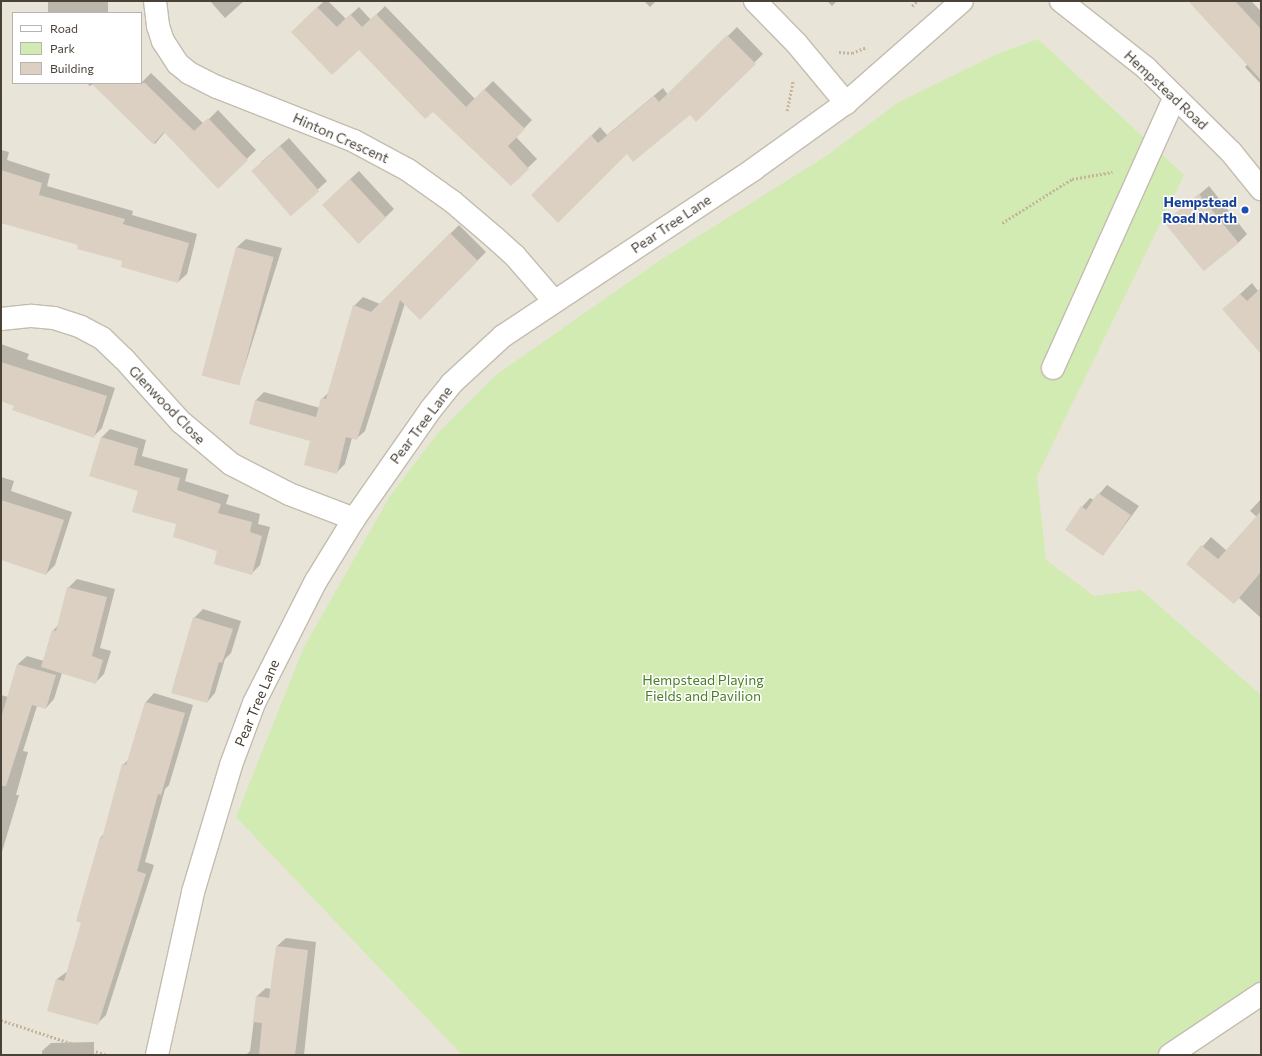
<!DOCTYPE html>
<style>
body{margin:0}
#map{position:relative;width:1262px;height:1056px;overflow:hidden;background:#f5f2ea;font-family:Commissioner,sans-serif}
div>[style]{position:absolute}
.residential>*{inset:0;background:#e9e4d8}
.green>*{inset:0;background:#d2ebb2}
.shadow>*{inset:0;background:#0003;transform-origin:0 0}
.building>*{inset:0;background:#dbd0c2;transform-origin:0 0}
.path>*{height:2.5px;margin-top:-1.25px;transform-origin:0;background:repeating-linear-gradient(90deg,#c4b59c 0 2px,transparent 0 4px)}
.roads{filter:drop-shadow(1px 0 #c4bcaf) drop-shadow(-1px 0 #c4bcaf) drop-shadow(0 1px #c4bcaf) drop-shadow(0 -1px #c4bcaf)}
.minor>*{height:22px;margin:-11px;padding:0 11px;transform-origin:11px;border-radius:11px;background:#fff}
.dots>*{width:11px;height:11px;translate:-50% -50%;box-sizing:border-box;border:2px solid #fff;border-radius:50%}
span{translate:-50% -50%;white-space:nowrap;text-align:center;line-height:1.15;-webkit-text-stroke:3px #fff;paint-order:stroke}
.street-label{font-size:14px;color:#4a4237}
.transit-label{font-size:14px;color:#164399;font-weight:700}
.right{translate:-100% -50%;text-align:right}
.park-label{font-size:14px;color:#4a7f27}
.frame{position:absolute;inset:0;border:2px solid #4a4237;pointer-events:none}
.legend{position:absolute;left:12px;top:12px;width:130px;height:72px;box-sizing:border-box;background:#fff;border:1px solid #b7b3af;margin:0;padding:5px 7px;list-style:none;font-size:12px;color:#4a4237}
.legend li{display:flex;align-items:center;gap:8px;height:20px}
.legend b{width:20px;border:1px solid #b7b3af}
</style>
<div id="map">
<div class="residential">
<div style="clip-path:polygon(evenodd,1px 1px,1261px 1px,1261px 1055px,1px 1055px,1px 1px,13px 13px,141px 13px,141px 83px,13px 83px,13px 13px)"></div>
</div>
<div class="green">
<div style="clip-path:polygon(1038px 39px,1184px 175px,1037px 476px,1046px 560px,1094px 596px,1141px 590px,1261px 695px,1261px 980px,1155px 1055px,462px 1055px,236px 817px,304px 647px,390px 496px,437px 434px,496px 375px,659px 261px,826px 156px,899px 102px,997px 54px)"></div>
</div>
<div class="shadow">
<div style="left:48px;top:1px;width:60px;height:12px"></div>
<div style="clip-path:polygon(210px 1px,244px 1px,225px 18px)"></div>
<div style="clip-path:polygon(324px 1px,328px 1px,346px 19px,359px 7px,371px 20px,385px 6px,475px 99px,493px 81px,532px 120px,516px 137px,537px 159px,511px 184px,433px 111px,359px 48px,292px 32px)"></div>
<div style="clip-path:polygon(644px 1px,656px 1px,650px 7px)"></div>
<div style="clip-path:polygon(827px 1px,837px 1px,832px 6px)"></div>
<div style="clip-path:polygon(1190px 1px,1251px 1px,1261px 11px,1261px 84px,1245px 67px,1248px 64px)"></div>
<div style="clip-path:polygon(737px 27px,763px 54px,696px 120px,690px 113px,627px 153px,532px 195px,600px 127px,607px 135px,663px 88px,668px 95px)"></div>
<div style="clip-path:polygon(151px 73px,204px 124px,218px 110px,256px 150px,218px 187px,165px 132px,155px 144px,94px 84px,89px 86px,88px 83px,141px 83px)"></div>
<div style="clip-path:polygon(289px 138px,327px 181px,291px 214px,261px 162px)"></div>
<div style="clip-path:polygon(1px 150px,9px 152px,7px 160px,50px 174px,47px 186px,133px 211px,132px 215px,197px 234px,187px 274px,178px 282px,79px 244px,1px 222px)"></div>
<div style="clip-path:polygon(359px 171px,394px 209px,359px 243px,332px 196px)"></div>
<div style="clip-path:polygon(1209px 186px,1247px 234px,1238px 243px,1166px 223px)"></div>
<div style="clip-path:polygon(459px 225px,486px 252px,420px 318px,405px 303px,365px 431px,356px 439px,352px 438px,345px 464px,337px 472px,311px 441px,255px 401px,264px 392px,320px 408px,322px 399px,329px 392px,354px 306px,363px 297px,380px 304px)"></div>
<div style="clip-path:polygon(246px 239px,282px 248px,242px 375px,234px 383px,237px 247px)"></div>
<div style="clip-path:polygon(1252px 283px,1258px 291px,1261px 288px,1261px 353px,1224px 309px)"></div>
<div style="clip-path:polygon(1px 344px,29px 354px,27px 359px,115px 388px,102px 428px,94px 436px,1px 400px)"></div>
<div style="clip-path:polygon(110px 429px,146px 440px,142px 456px,188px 469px,185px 481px,229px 495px,226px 504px,260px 514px,258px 524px,270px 527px,260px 565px,251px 574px,178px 524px,139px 490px,101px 438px)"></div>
<div style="clip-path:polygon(1px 477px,14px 481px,11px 491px,72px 512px,55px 565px,46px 574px,1px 541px)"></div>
<div style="clip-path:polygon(1107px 485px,1139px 506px,1103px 555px,1082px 507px,1090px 498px,1094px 500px)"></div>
<div style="clip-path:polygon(1261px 499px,1261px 618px,1239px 598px,1234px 603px,1187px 564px,1211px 537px,1227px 551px,1257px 517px,1250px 511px)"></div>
<div style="clip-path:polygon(77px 579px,115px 589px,100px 648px,111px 651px,104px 674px,95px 683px,62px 673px,54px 699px,46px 708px,37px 706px,23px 751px,28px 752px,16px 795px,19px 795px,1px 855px,1px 695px,8px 697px,18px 664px,27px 656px,44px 661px,53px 631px,58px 625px,68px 588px)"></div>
<div style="clip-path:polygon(203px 609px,241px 621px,231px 653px,225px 659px,215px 693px,207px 702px,194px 618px)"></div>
<div style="clip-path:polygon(154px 693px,193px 705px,169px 785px,165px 789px,145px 862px,154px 865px,106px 1015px,97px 1024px,49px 1010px,57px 979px,68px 971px,82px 922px,100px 838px,104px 834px,123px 765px,129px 759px,146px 702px)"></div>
<div style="clip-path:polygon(286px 938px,316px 942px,304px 1055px,246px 1055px,250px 1051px,257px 996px,266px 988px,271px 989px,277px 946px)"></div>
<div style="clip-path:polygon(94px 1042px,94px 1055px,42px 1055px,42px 1051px,51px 1043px)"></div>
</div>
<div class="building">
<div style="clip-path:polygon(1188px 1px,1235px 1px,1261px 29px,1261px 80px)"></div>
<div style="clip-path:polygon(317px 7px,337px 27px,350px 14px,362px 27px,376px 14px,466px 107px,484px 89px,525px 129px,508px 146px,529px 169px,511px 186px,433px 112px,425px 119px,359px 50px,332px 75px,291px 32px)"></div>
<div style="clip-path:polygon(727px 35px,756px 64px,696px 122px,690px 115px,633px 162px,627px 154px,558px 223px,531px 195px,591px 135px,598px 143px,654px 96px,659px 102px)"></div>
<div style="clip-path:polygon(91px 83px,145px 83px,194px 131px,208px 118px,248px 160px,218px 189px,164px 132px,153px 144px)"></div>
<div style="left:280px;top:146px;width:60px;height:38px;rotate:49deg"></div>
<div style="clip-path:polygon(1px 170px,42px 183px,39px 195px,125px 219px,123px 224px,189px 243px,178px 283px,121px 267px,122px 261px,77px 249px,78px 245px,1px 223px)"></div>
<div style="left:350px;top:179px;width:53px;height:38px;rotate:47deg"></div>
<div style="left:1199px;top:194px;width:63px;height:45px;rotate:51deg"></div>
<div style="clip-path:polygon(450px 233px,478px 261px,420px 320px,400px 300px,357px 440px,346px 437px,337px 474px,304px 465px,310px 441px,249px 424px,255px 400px,316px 417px,321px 398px,326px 399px,353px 305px,371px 312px)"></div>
<div style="left:236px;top:247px;width:39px;height:133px;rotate:15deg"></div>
<div style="clip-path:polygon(1261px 288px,1261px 354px,1222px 309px,1240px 294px,1247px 301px)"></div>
<div style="clip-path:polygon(1px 362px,107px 396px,94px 438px,12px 410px,14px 406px,1px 401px)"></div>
<div style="clip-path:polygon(101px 437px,138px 448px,134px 465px,180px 478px,177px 490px,221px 504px,218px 513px,252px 522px,250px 532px,262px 536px,252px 575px,214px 564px,217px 551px,173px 537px,176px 524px,132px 512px,138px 491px,89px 476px)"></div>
<div style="clip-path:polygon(1098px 493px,1131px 515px,1103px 556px,1065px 530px,1081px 506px,1086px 510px)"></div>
<div style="clip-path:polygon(1px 500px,64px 520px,46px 575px,1px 560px)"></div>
<div style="clip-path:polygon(1261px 511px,1261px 572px,1234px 604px,1186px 564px,1201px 545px,1218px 559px)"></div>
<div style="clip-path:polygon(67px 587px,107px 597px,92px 656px,103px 660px,96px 684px,41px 667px,52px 630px,56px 631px)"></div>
<div style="clip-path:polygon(193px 617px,233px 629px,222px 663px,219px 662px,207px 703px,171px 693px)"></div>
<div style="clip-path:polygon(17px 664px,56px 675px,46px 709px,32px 705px,6px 786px,1px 786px,1px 718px)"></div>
<div style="clip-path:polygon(145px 702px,185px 713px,161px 795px,158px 794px,137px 871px,146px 874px,98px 1025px,47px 1011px,56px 979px,64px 981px,81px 923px,76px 921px,100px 837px,102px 838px,122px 764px,126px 765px)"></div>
<div style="clip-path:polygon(276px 946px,308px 950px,295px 1055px,259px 1055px,262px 1023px,253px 1022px,256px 996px,269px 998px)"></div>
</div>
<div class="path">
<div style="left:912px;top:6px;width:7px;rotate:-45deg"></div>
<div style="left:839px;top:52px;width:13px;rotate:4deg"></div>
<div style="left:852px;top:53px;width:16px;rotate:-22deg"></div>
<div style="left:787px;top:111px;width:31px;rotate:-79deg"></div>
<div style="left:1002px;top:223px;width:83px;rotate:-32.2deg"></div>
<div style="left:1072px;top:179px;width:41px;rotate:-9.9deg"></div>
<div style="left:1px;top:1020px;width:112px;rotate:18.3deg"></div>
</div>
<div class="roads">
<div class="minor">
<div style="left:155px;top:1px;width:25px;rotate:83deg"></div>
<div style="left:158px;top:26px;width:16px;rotate:72deg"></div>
<div style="left:163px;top:41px;width:27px;rotate:57deg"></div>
<div style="left:178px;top:64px;width:14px;rotate:39deg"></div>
<div style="left:189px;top:73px;width:31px;rotate:27deg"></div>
<div style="left:217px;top:87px;width:147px;rotate:21.5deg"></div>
<div style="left:354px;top:141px;width:61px;rotate:28.2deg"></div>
<div style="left:408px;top:170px;width:55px;rotate:35.4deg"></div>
<div style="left:453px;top:202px;width:54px;rotate:40.5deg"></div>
<div style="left:494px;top:237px;width:28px;rotate:42deg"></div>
<div style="left:515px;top:256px;width:60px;rotate:49.1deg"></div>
<div style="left:755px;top:1px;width:60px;rotate:45.7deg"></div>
<div style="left:797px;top:44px;width:77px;rotate:50.3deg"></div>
<div style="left:1061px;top:1px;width:108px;rotate:38.2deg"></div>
<div style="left:1146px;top:68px;width:120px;rotate:44.7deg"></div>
<div style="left:1231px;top:152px;width:48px;rotate:51deg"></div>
<div style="left:1px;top:319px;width:31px;rotate:-6deg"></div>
<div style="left:32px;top:316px;width:22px;rotate:5deg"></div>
<div style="left:54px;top:318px;width:28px;rotate:18deg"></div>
<div style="left:81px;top:327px;width:24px;rotate:28deg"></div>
<div style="left:102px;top:338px;width:30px;rotate:44deg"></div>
<div style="left:124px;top:359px;width:85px;rotate:47.9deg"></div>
<div style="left:181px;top:422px;width:65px;rotate:40deg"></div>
<div style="left:231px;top:464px;width:65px;rotate:27.3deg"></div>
<div style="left:289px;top:494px;width:70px;rotate:21deg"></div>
<div style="left:1053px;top:368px;width:297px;rotate:-65.8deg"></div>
<div style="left:157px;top:1055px;width:167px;rotate:-77.5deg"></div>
<div style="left:193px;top:892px;width:133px;rotate:-73.3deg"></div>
<div style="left:231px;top:765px;width:66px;rotate:-69.6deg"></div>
<div style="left:254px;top:703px;width:137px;rotate:-63.1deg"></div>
<div style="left:316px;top:581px;width:73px;rotate:-58.5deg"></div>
<div style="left:354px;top:519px;width:134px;rotate:-55deg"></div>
<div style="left:431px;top:409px;width:33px;rotate:-51deg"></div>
<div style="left:452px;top:383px;width:69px;rotate:-42.7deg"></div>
<div style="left:503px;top:336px;width:301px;rotate:-33.6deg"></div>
<div style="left:754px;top:169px;width:113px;rotate:-35.7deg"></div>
<div style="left:846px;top:103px;width:154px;rotate:-41.3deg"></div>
<div style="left:1170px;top:1055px;width:110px;rotate:-33.8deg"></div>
</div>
</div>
<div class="dots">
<div style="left:1245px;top:210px;background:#1a4fb4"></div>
</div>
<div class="street-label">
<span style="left:1166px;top:90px;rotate:43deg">Hempstead Road</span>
<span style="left:341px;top:138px;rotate:24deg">Hinton Crescent</span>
<span style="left:671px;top:224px;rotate:-34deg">Pear Tree Lane</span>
<span style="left:167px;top:405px;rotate:46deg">Glenwood Close</span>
<span style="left:421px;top:425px;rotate:-53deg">Pear Tree Lane</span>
<span style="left:257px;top:703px;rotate:-67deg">Pear Tree Lane</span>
</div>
<div class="transit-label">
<span class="right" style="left:1237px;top:210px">Hempstead<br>Road North</span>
</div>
<div class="park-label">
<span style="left:703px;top:688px">Hempstead Playing<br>Fields and Pavilion</span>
</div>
<div class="frame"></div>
<ul class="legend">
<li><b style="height:5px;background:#fff"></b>Road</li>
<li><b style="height:11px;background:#d2ebb2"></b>Park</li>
<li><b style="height:11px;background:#dbd0c2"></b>Building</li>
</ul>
</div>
